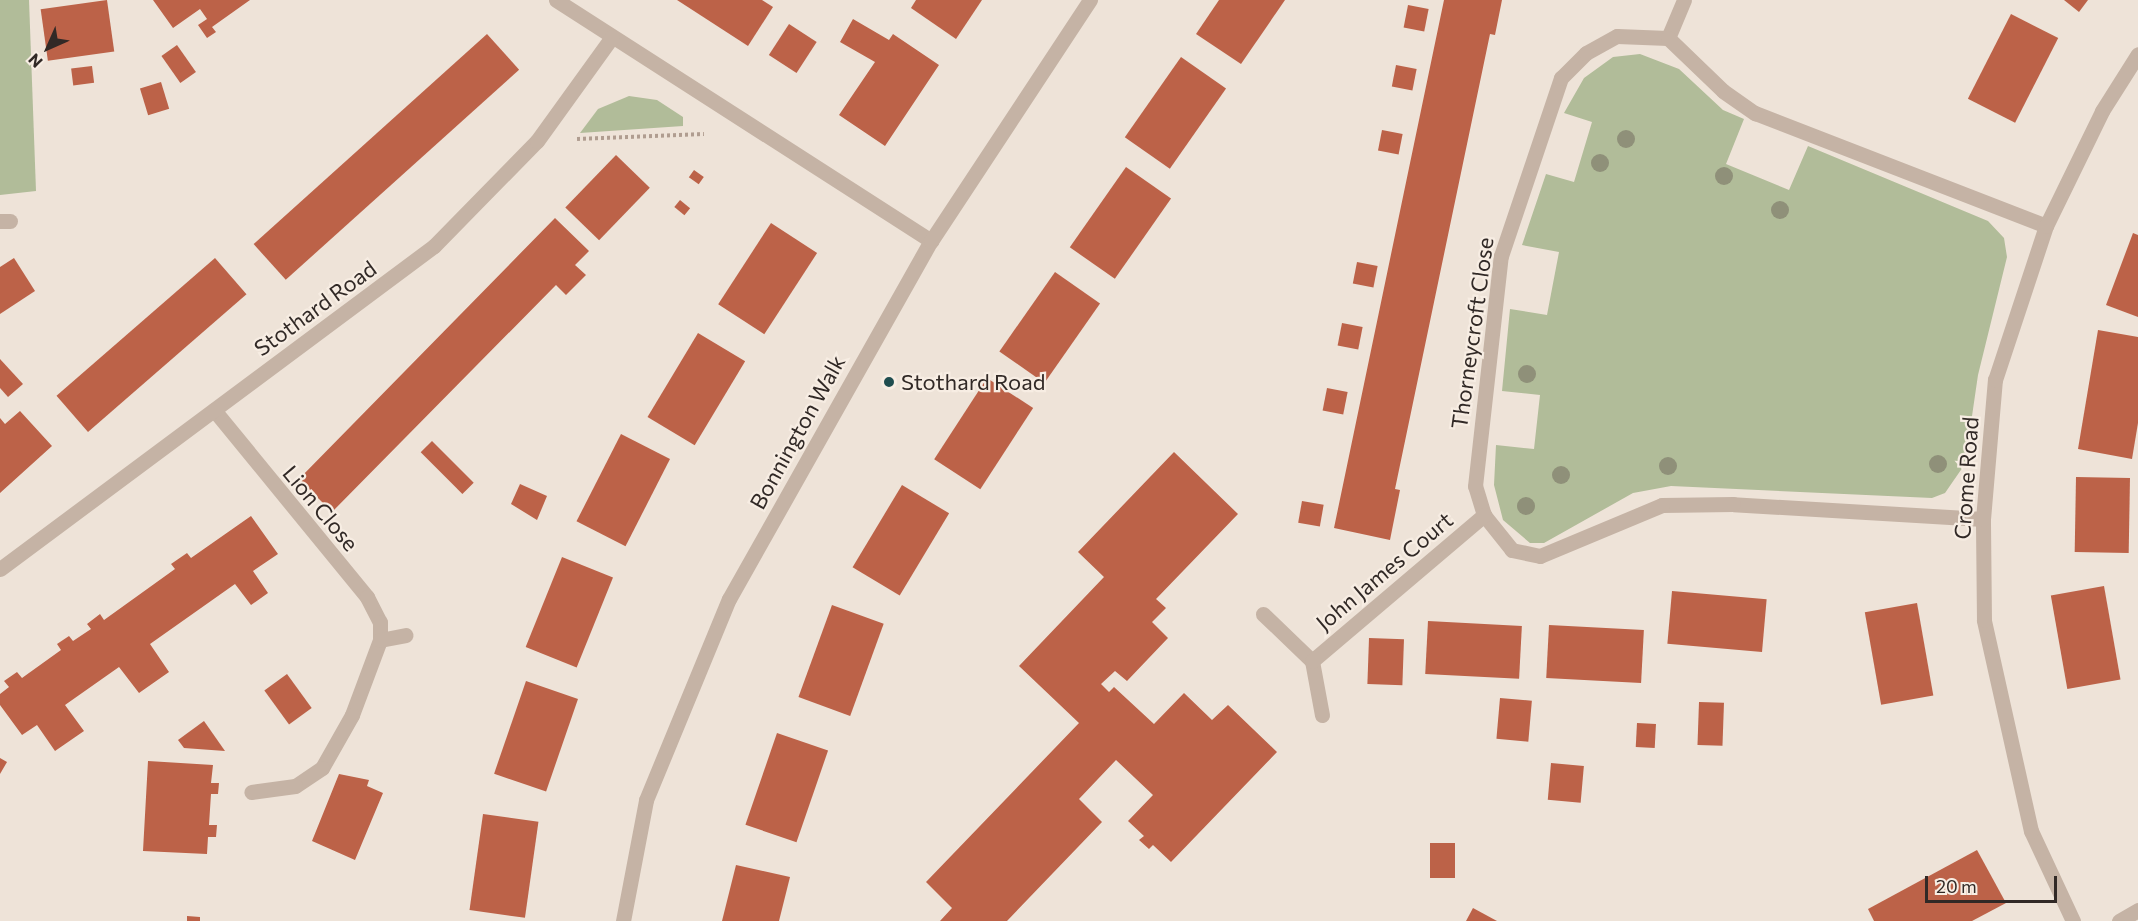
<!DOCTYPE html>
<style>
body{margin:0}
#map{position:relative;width:2138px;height:921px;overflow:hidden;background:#eee3d8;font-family:Commissioner,sans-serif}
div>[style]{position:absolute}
.green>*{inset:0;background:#b1bc99}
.building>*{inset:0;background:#bc6248;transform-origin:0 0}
.path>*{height:4px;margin-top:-2px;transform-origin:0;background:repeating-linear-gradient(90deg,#b09d90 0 3px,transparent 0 6px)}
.minor>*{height:15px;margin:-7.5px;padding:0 7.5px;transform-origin:7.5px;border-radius:7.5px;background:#c5b3a5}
.trees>*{width:18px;height:18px;margin:-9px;border-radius:50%;background:#8f9079}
.dots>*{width:16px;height:16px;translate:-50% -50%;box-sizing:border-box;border:3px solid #f7ede3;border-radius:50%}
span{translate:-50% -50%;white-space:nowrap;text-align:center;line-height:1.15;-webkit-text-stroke:4.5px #f7ede3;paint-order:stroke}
.street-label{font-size:22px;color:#312926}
.poi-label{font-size:22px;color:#312926}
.left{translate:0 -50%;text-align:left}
.north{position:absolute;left:18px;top:18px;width:60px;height:60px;-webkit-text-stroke:4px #f7ede3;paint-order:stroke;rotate:225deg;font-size:16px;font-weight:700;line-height:24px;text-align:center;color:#312926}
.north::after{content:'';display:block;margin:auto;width:21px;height:27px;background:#312926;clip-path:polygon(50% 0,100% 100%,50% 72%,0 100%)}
.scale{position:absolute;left:1925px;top:876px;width:132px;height:27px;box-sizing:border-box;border:3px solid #312926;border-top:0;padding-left:8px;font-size:18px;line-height:21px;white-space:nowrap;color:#312926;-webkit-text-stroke:4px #f7ede3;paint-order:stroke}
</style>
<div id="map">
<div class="green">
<div style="clip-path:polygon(0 0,29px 0,36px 191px,0 195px)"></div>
<div style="clip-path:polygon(1640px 54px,1679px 69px,1723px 110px,1744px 119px,1726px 164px,1789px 190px,1808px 146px,1988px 221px,2004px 238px,2007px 257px,1978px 375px,1965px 464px,1945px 493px,1932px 498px,1671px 486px,1633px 493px,1544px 543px,1530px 543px,1503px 520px,1494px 485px,1496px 445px,1534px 449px,1540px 395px,1502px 391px,1510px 309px,1547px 315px,1559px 252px,1522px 245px,1546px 174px,1574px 182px,1592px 122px,1564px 113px,1584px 78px,1613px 57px)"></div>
<div style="clip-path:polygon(629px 96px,657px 100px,683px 117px,683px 126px,580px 133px,598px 109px)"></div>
</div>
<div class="building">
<div style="left:107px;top:0;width:52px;height:67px;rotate:82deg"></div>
<div style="clip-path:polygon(153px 0,250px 0,212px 27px,216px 32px,207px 38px,198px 25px,207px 19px,200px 9px,173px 28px)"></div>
<div style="clip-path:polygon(677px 0,762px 0,773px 7px,748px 46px)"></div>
<div style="clip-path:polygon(916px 0,982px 0,956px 39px,911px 8px)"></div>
<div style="clip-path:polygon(1219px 0,1285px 0,1241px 64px,1196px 34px)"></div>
<div style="clip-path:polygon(1444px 0,1502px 0,1495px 35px,1490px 34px,1395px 489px,1400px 490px,1390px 540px,1334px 528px)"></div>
<div style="clip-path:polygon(2064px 0,2088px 0,2079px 12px)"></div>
<div style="left:1408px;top:5px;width:21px;height:23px;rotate:11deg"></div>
<div style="left:2011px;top:14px;width:53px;height:95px;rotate:27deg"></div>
<div style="clip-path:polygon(853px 19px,889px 40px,893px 34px,939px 65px,885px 146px,839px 115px,875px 62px,840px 42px)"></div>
<div style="left:789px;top:24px;width:33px;height:37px;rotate:33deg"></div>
<div style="left:487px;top:34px;width:48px;height:314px;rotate:48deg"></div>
<div style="left:177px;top:45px;width:33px;height:19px;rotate:55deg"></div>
<div style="left:1181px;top:57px;width:55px;height:98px;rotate:35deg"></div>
<div style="left:1396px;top:65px;width:21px;height:22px;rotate:11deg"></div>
<div style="left:92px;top:66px;width:17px;height:21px;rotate:83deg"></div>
<div style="left:161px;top:82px;width:28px;height:22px;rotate:73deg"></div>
<div style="left:1382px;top:130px;width:21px;height:21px;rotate:11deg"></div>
<div style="left:616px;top:155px;width:47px;height:73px;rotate:44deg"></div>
<div style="left:1126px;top:167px;width:55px;height:98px;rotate:35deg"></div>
<div style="left:694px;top:170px;width:12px;height:9px;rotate:35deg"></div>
<div style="left:680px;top:200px;width:13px;height:9px;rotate:39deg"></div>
<div style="clip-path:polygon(555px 218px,589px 251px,575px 265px,586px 275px,566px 295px,556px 285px,332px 512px,299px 479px)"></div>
<div style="left:771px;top:223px;width:55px;height:97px;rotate:33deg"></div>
<div style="clip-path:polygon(2133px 233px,2138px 235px,2138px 317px,2106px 305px)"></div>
<div style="clip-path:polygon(14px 258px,35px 291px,0 314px,0 267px)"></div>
<div style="left:215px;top:258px;width:48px;height:210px;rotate:49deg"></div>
<div style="left:1357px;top:262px;width:21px;height:22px;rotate:11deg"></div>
<div style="left:1055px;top:272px;width:55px;height:97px;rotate:35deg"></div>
<div style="left:1342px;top:323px;width:21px;height:23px;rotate:11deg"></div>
<div style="clip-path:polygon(2098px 330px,2138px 337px,2138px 423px,2132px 459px,2078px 449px)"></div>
<div style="left:698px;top:333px;width:55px;height:98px;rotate:31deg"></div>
<div style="clip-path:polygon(0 359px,23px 384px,8px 397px,0 388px)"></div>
<div style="left:987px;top:378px;width:55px;height:97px;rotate:33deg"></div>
<div style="left:1327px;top:388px;width:21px;height:23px;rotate:11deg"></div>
<div style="clip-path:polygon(20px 411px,52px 446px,0 493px,0 418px,5px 424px)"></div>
<div style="left:621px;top:434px;width:55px;height:98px;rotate:27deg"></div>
<div style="left:432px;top:441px;width:59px;height:16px;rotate:45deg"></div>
<div style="clip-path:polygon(1174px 452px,1238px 514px,1156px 599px,1166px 608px,1152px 622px,1168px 638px,1127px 681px,1115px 671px,1101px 684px,1109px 692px,1114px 687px,1154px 724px,1184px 693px,1212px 720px,1228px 705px,1277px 752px,1171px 862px,1153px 845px,1149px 849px,1139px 840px,1144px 836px,1128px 821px,1153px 795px,1116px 760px,1079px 799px,1102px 822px,1007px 921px,940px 921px,952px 908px,926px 882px,1079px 723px,1019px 666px,1104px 577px,1078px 552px)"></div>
<div style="left:2076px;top:477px;width:54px;height:75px;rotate:1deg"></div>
<div style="clip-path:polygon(520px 484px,547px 496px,537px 520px,511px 504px)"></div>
<div style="left:902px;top:485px;width:55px;height:96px;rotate:31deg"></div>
<div style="left:1302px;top:501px;width:22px;height:22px;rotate:10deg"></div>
<div style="clip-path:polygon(251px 516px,278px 554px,253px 571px,268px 593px,251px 605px,235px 584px,150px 644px,169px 672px,139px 693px,119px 667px,65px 705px,84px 731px,55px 751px,37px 725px,22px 735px,0 705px,0 694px,9px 687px,4px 681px,17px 672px,22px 678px,61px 650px,57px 644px,69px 636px,73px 641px,91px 629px,87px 624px,100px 614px,104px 620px,175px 569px,171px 564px,187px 553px,191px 558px)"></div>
<div style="left:562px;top:557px;width:55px;height:97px;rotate:22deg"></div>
<div style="left:2104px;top:586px;width:95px;height:54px;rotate:80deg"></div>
<div style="left:1672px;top:591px;width:95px;height:53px;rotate:5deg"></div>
<div style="left:1917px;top:603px;width:94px;height:53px;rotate:80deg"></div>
<div style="left:832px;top:605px;width:55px;height:98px;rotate:20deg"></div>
<div style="left:1428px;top:621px;width:94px;height:53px;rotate:3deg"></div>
<div style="left:1549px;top:625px;width:95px;height:53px;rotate:3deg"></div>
<div style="left:1369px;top:638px;width:35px;height:46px;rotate:2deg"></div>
<div style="left:287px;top:674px;width:42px;height:28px;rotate:54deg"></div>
<div style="left:526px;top:681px;width:55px;height:98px;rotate:19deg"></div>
<div style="left:1500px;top:698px;width:32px;height:41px;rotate:5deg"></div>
<div style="left:1699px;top:702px;width:25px;height:43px;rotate:2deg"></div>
<div style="clip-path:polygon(204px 721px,225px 751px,184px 748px,178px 740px)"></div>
<div style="left:1637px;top:723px;width:19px;height:24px;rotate:3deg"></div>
<div style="left:777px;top:733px;width:54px;height:97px;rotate:19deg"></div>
<div style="clip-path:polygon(0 758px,7px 762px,0 774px)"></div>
<div style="clip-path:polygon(148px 761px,213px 765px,211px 783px,219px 783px,218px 794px,211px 794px,209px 825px,217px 825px,216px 837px,208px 837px,207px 854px,143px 851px)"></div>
<div style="left:1551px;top:763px;width:33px;height:37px;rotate:5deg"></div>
<div style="clip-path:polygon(339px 774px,369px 780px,367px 786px,383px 793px,355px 860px,312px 841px)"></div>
<div style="left:483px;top:814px;width:56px;height:97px;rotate:8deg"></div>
<div style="left:1430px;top:843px;width:25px;height:35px"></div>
<div style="clip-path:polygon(1977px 850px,2006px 903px,1972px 921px,1874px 921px,1868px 909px)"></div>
<div style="clip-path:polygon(736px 865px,790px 877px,779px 921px,722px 921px)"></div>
<div style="clip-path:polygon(1473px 908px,1497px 921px,1466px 921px)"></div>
<div style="clip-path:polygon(187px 916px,200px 917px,200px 921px,187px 921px)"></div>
</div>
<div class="path">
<div style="left:577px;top:139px;width:127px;rotate:-2.3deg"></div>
</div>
<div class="minor">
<div style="left:556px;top:0;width:446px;rotate:32.7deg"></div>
<div style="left:1668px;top:38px;width:41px;rotate:-67.2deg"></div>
<div style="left:0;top:221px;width:10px"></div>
<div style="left:214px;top:410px;width:242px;rotate:50.7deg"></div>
<div style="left:367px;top:597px;width:28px;rotate:63deg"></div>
<div style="left:380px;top:622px;width:18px;rotate:90deg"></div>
<div style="left:380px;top:640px;width:80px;rotate:110.5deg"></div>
<div style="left:352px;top:715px;width:61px;rotate:119.5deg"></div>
<div style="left:322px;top:768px;width:32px;rotate:146deg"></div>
<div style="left:295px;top:786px;width:44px;rotate:172.2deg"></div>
<div style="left:1983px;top:519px;width:250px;rotate:-176.6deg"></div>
<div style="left:1733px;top:504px;width:71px;rotate:179.2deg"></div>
<div style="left:1662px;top:505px;width:132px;rotate:157.3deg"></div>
<div style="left:1540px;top:556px;width:29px;rotate:-168deg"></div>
<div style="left:1512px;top:550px;width:45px;rotate:-128.7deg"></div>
<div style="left:1484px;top:515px;width:30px;rotate:-107deg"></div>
<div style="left:1475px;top:486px;width:231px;rotate:-83.6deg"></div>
<div style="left:1501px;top:256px;width:188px;rotate:-71.4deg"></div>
<div style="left:1561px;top:78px;width:35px;rotate:-45deg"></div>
<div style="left:1586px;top:53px;width:35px;rotate:-29deg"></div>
<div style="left:1617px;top:36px;width:51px;rotate:2.2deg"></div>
<div style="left:1668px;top:38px;width:76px;rotate:43.9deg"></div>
<div style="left:1723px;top:91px;width:39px;rotate:35deg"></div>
<div style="left:1755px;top:113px;width:312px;rotate:21.2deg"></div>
<div style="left:0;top:569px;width:541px;rotate:-36.66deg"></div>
<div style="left:434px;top:246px;width:147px;rotate:-45.6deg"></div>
<div style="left:537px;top:141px;width:128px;rotate:-54.2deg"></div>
<div style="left:1263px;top:614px;width:68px;rotate:43.8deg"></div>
<div style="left:1312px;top:661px;width:55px;rotate:79.5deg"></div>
<div style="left:380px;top:640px;width:26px;rotate:-11deg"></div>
<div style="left:1312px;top:661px;width:226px;rotate:-40.3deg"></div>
<div style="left:623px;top:921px;width:123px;rotate:-79.2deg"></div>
<div style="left:646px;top:800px;width:217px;rotate:-67.6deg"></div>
<div style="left:729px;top:599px;width:411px;rotate:-60.6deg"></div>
<div style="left:931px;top:241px;width:289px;rotate:-56.6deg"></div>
<div style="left:2073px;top:921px;width:99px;rotate:-115deg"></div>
<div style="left:2031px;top:831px;width:216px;rotate:-102.6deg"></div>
<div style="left:1984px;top:620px;width:101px;rotate:-90.6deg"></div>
<div style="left:1983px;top:519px;width:140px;rotate:-85.1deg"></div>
<div style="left:1995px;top:380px;width:162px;rotate:-71.7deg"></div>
<div style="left:2046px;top:226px;width:128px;rotate:-64deg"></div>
<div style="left:2102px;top:111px;width:67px;rotate:-57.7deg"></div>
<div style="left:2119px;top:921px;width:22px;rotate:-30deg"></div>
</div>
<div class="trees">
<div style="left:1626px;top:139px"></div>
<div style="left:1600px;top:163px"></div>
<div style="left:1724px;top:176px"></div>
<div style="left:1780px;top:210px"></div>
<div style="left:1527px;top:374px"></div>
<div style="left:1938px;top:464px"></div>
<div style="left:1668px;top:466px"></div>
<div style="left:1561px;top:475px"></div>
<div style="left:1526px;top:506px"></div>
</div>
<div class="dots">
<div style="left:889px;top:382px;background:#1f4d4f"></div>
</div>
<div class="street-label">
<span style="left:315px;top:308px;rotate:-36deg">Stothard Road</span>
<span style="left:1472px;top:333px;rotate:-82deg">Thorneycroft Close</span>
<span style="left:797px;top:432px;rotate:-61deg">Bonnington Walk</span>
<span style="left:1966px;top:478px;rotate:-86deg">Crome Road</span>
<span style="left:321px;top:508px;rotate:50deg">Lion Close</span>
<span style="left:1384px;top:571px;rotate:-40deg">John James Court</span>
</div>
<div class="poi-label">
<span class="left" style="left:901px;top:382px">Stothard Road</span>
</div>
<div class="north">N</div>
<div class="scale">20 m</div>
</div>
